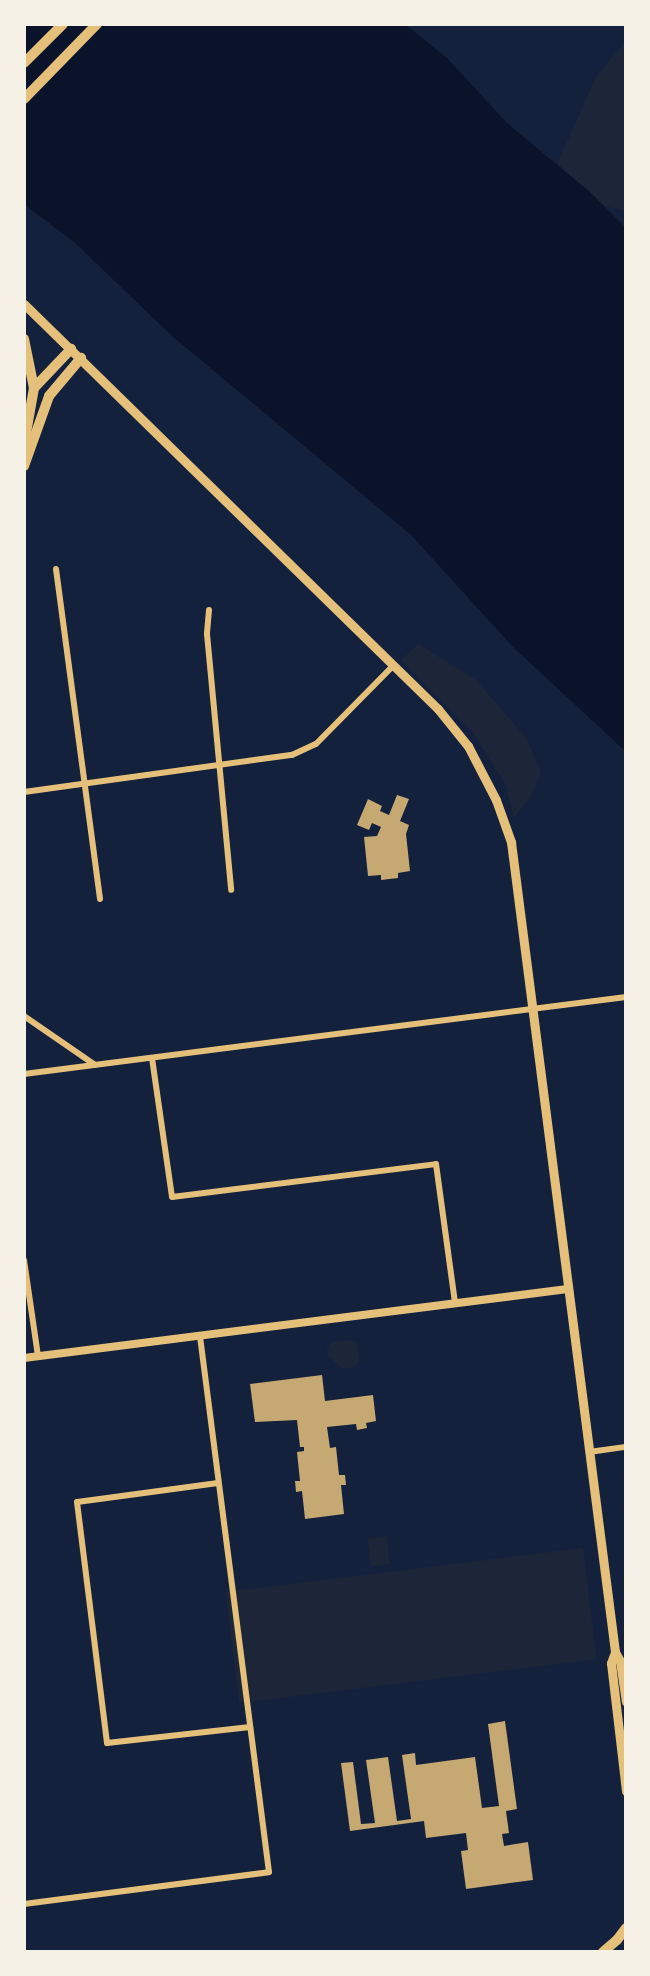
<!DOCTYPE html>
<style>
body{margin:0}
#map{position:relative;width:650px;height:1976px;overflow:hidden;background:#14213d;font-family:Rubik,sans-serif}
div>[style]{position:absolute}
.green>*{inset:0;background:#1d2539;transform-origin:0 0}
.water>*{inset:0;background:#0b132b}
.building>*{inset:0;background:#c6a872}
.minor>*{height:6px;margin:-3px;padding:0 3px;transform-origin:3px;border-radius:3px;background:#e5c07b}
.tertiary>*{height:8px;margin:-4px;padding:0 4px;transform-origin:4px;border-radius:4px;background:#e5c07b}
.secondary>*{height:9px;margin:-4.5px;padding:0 4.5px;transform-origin:4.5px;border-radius:4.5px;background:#e5c07b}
.trunk>*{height:10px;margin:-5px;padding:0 5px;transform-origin:5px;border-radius:5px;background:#e5c07b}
span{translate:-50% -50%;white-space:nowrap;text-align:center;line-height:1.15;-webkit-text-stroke:7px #f6f1e7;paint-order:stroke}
.frame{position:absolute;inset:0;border:26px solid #f6f1e7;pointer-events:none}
</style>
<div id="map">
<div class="green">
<div style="clip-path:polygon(625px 42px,625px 211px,604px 206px,557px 164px,596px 77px)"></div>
<div style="clip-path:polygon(418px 644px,476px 680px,526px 738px,541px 772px,531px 796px,514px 818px,505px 783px,471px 730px,401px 660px)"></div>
<div style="clip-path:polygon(353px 1340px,357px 1343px,359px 1362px,355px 1367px,343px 1369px,328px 1356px,327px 1349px,332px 1342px)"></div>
<div style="left:386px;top:1536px;width:28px;height:19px;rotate:82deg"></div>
<div style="left:583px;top:1548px;width:112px;height:360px;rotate:83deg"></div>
</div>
<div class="water">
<div style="clip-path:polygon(24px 25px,406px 25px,447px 58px,507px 123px,590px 192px,625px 227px,625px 751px,513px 647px,411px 535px,172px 336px,74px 242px,25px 205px)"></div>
</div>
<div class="building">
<div style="clip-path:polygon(397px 795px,409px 799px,400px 821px,409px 825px,406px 834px,410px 871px,398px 873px,398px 878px,381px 880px,381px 875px,368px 876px,364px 837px,377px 836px,381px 827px,372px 823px,369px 830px,357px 825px,368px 799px,382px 806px,380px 811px,389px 815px)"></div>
<div style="clip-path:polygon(322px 1375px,325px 1401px,373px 1395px,376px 1421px,366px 1423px,367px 1428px,357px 1430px,356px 1424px,327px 1427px,330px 1448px,336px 1447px,339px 1475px,345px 1475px,346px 1485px,341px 1485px,344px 1514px,305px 1519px,302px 1491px,296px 1492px,295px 1481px,300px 1481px,297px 1452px,304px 1451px,304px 1447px,300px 1447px,297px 1420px,255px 1422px,250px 1384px)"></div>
<div style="clip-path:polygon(505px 1721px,517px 1809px,506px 1811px,509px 1833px,502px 1834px,504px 1846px,528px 1842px,533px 1880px,466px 1889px,461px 1851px,468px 1850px,466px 1833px,426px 1838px,424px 1821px,350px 1831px,341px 1763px,353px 1762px,361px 1824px,375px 1823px,366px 1760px,388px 1757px,397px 1821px,411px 1819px,402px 1755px,415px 1753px,416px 1765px,475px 1757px,482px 1808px,499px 1806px,488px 1724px)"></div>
</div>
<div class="minor">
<div style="left:56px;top:569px;width:333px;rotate:82.4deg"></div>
<div style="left:209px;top:610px;width:24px;rotate:95deg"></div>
<div style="left:207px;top:634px;width:257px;rotate:84.6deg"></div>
<div style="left:24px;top:792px;width:271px;rotate:-7.9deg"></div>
<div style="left:292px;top:755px;width:26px;rotate:-25deg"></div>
<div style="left:316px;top:744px;width:110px;rotate:-45.4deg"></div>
<div style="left:24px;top:1016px;width:86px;rotate:34.6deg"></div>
<div style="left:152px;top:1058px;width:140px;rotate:81.8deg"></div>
<div style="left:172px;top:1197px;width:266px;rotate:-7.1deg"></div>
<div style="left:436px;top:1164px;width:140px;rotate:82.2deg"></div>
<div style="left:24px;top:1074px;width:607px;rotate:-7.29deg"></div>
<div style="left:24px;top:1260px;width:97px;rotate:81.7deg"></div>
<div style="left:589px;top:1452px;width:37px;rotate:-8deg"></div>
<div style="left:218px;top:1483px;width:142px;rotate:172.3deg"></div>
<div style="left:77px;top:1502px;width:243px;rotate:82.9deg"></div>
<div style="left:107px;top:1743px;width:144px;rotate:-6.4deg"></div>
<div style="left:24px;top:1904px;width:247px;rotate:-7.4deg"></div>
<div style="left:269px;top:1872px;width:540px;rotate:-97.34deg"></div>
</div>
<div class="tertiary">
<div style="left:24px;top:1358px;width:548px;rotate:-7.23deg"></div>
</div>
<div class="secondary">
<div style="left:24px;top:304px;width:579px;rotate:44.37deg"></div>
<div style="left:438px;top:709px;width:48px;rotate:51deg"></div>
<div style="left:468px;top:746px;width:61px;rotate:62.6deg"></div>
<div style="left:496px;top:800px;width:45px;rotate:70.3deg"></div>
<div style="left:511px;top:842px;width:817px;rotate:82.68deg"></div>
<div style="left:615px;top:1652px;width:10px;rotate:61deg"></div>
<div style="left:620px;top:1661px;width:41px;rotate:81.7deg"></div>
<div style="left:615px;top:1652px;width:12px;rotate:110deg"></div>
<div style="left:611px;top:1663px;width:129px;rotate:83.3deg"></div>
</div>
<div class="trunk">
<div style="left:24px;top:63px;width:55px;rotate:-45deg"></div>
<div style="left:24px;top:99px;width:105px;rotate:-45.8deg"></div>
<div style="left:24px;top:339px;width:50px;rotate:78.5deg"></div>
<div style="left:34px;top:388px;width:57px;rotate:100.1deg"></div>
<div style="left:34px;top:388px;width:54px;rotate:-46.5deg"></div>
<div style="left:24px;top:466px;width:74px;rotate:-70.3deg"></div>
<div style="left:49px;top:396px;width:50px;rotate:-49.9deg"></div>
<div style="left:603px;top:1952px;width:18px;rotate:-41deg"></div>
<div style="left:617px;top:1940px;width:15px;rotate:-53deg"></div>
</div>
<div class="frame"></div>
</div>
